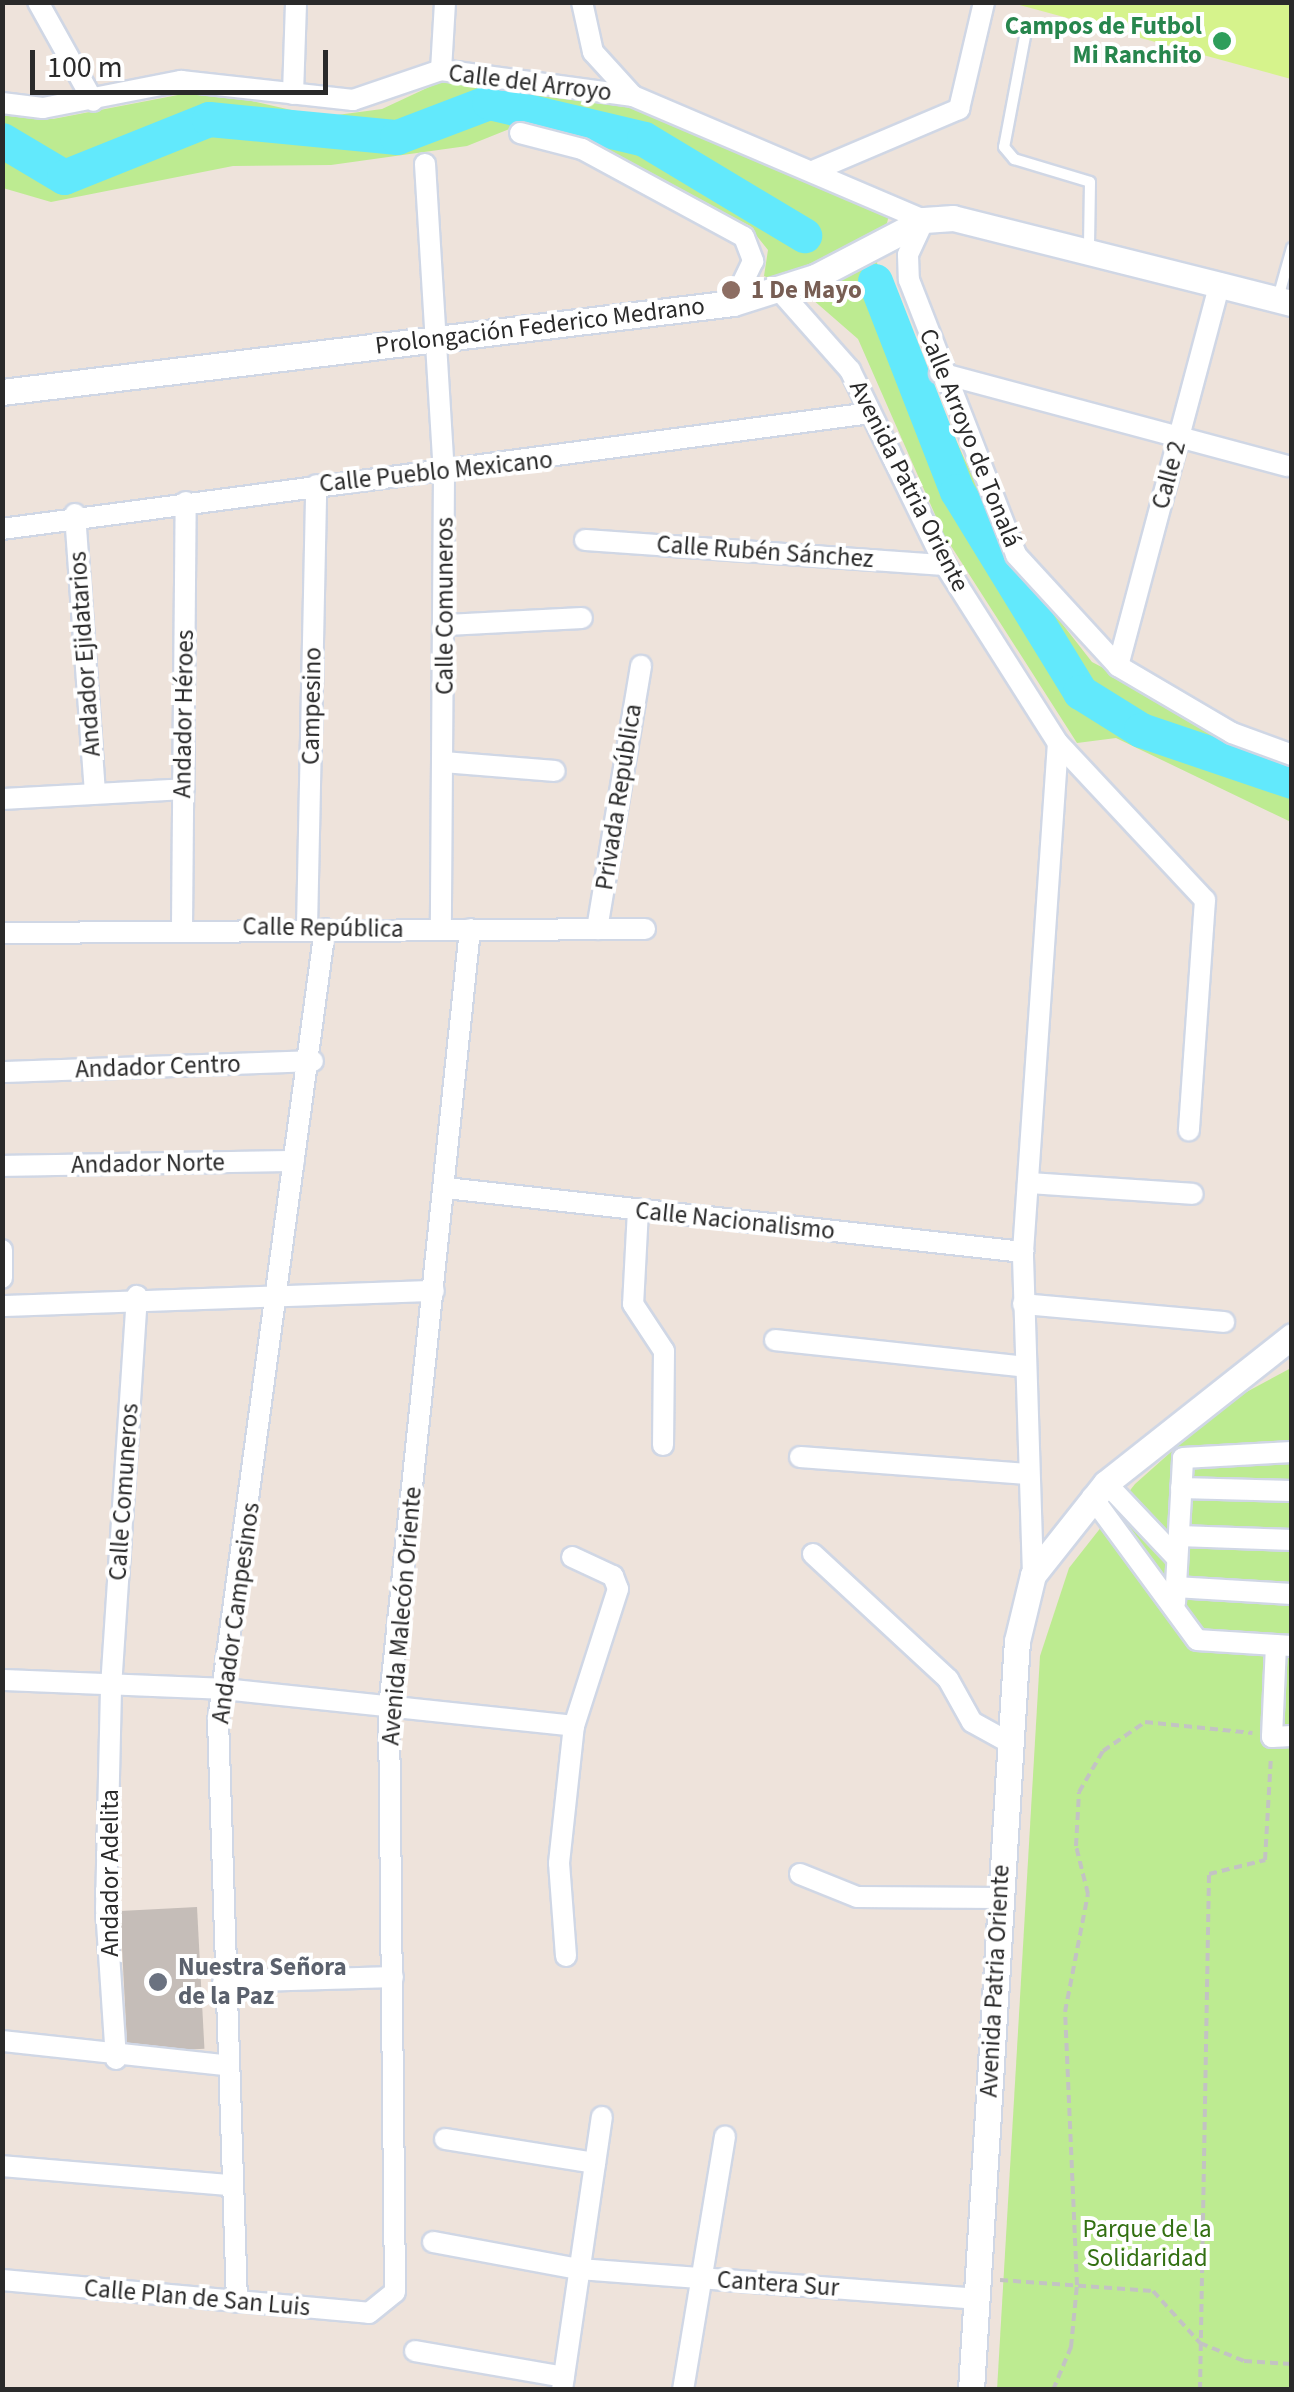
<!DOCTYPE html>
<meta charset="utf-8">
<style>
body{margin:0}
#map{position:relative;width:1294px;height:2392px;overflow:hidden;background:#eee3db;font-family:"Source Sans 3",sans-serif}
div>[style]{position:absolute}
.green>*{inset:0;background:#bdeb91}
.pitch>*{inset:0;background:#d6f38c}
.river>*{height:35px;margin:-17.5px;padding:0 17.5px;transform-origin:17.5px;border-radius:17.5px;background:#62e9fc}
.building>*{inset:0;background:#c5bdb8;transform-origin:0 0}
.path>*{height:4px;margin-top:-2px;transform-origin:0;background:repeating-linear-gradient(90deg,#c3c3c3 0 8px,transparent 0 13px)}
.roads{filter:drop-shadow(2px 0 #d0d7e5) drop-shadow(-2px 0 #d0d7e5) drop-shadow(0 2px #d0d7e5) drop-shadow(0 -2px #d0d7e5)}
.service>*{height:10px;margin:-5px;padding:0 5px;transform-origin:5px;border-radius:5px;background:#fff}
.minor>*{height:20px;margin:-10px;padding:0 10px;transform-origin:10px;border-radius:10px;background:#fff}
.tertiary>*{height:25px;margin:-12.5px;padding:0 12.5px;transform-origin:12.5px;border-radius:12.5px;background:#fff}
.dots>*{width:28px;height:28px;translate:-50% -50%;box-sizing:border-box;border:5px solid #fff;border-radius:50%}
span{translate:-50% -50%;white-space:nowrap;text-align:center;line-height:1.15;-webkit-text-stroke:8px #fff;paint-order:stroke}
.leisure-label{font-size:25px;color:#27864d;font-weight:700}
.right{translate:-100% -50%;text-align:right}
.street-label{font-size:25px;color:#2a2a2a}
.education-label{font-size:25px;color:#785e54;font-weight:700}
.left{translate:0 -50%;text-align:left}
.worship-label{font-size:25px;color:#5b616d;font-weight:700}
.park-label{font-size:25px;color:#337012}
.frame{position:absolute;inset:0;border:5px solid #2a2a2a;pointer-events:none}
.scale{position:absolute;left:30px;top:50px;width:298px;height:45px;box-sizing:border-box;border:5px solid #2a2a2a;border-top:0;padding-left:12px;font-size:30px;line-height:35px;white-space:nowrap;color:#2a2a2a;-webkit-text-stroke:8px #fff;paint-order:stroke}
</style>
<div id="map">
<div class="green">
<div style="clip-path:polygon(442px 81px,636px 106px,890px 211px,877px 263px,1006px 552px,1092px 662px,1291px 766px,1291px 822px,1116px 738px,1077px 743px,944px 535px,858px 339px,804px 292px,764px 276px,768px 250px,748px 225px,584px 143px,517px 126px,467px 146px,331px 165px,233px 166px,51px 202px,3px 188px,2px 114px,53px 119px,204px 90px,322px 117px,382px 109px)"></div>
<div style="clip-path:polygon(1291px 1368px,1291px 2389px,997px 2390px,1040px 1656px,1069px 1568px,1135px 1484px,1226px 1403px)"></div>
</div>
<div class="pitch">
<div style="clip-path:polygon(1012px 3px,1291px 3px,1291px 79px)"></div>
</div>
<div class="river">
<div style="left:2px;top:140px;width:72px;rotate:30.8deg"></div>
<div style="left:64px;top:177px;width:156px;rotate:-21.8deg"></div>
<div style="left:209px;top:119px;width:189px;rotate:5.5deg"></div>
<div style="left:397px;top:137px;width:98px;rotate:-20.8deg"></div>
<div style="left:489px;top:102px;width:159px;rotate:13.4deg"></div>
<div style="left:644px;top:139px;width:187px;rotate:31deg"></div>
<div style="left:875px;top:281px;width:225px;rotate:68.7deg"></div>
<div style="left:957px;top:491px;width:236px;rotate:58.5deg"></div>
<div style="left:1080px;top:692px;width:72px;rotate:31.9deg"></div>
<div style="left:1141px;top:730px;width:159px;rotate:18.7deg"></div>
</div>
<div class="building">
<div style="left:197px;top:1907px;width:142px;height:77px;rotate:87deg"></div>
</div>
<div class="path">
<div style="left:1000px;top:2280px;width:153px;rotate:4.1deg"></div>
<div style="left:1153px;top:2291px;width:70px;rotate:47.9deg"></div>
<div style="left:1200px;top:2343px;width:48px;rotate:22.2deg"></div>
<div style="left:1244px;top:2361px;width:48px;rotate:3.6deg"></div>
<div style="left:1053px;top:2390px;width:47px;rotate:-67.3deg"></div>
<div style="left:1071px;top:2347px;width:62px;rotate:-84.5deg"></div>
<div style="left:1077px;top:2285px;width:273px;rotate:-92.5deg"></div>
<div style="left:1065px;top:2012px;width:120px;rotate:-79deg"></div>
<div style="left:1088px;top:1894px;width:49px;rotate:-104deg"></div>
<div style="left:1076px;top:1846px;width:54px;rotate:-86.8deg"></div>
<div style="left:1079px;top:1792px;width:48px;rotate:-59.7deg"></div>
<div style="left:1103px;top:1751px;width:51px;rotate:-34.6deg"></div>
<div style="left:1145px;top:1722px;width:108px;rotate:5.9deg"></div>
<div style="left:1200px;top:2390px;width:516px;rotate:-89deg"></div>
<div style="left:1209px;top:1874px;width:58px;rotate:-14deg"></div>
<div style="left:1265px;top:1860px;width:103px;rotate:-86.7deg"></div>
</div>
<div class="roads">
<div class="service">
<div style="left:1026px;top:31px;width:118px;rotate:100.7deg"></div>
<div style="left:1004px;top:147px;width:16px;rotate:50deg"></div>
<div style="left:1014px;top:159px;width:79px;rotate:16.8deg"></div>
<div style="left:1090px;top:182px;width:67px;rotate:90.9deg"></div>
<div style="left:1278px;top:298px;width:52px;rotate:-74.4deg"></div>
</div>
<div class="minor">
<div style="left:38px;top:2px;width:113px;rotate:60.9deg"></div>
<div style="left:582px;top:2px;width:51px;rotate:77.6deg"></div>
<div style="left:593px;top:52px;width:59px;rotate:47.7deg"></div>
<div style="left:441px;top:70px;width:68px;rotate:-86.6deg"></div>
<div style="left:293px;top:94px;width:92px;rotate:-88.1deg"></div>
<div style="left:2px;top:103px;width:41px;rotate:7deg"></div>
<div style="left:43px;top:108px;width:141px;rotate:-11.1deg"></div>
<div style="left:181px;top:81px;width:173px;rotate:6.3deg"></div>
<div style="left:353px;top:100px;width:93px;rotate:-18.8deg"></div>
<div style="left:441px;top:70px;width:194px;rotate:7.7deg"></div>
<div style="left:633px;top:96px;width:316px;rotate:23.1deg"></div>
<div style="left:924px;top:220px;width:38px;rotate:115deg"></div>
<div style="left:908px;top:255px;width:25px;rotate:88deg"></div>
<div style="left:909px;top:280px;width:295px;rotate:68.7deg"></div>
<div style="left:1016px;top:555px;width:151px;rotate:47.4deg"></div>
<div style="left:1118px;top:666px;width:132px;rotate:30.4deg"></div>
<div style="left:1232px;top:733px;width:64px;rotate:20.1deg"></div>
<div style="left:520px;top:133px;width:64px;rotate:14.5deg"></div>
<div style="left:582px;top:149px;width:184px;rotate:28.5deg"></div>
<div style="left:744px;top:237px;width:26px;rotate:69deg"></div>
<div style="left:753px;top:261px;width:47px;rotate:115.5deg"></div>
<div style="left:425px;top:164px;width:312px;rotate:86.5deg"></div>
<div style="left:444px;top:475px;width:454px;rotate:90.4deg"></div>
<div style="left:813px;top:171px;width:159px;rotate:-23deg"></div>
<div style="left:959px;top:109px;width:110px;rotate:-76.8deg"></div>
<div style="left:780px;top:291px;width:106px;rotate:48.5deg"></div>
<div style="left:850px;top:370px;width:217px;rotate:64deg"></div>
<div style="left:945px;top:565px;width:211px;rotate:57.6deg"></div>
<div style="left:1058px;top:743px;width:215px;rotate:46.9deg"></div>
<div style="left:1205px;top:900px;width:231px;rotate:94deg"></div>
<div style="left:940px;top:373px;width:360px;rotate:15deg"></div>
<div style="left:75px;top:514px;width:280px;rotate:85.9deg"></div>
<div style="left:2px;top:529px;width:876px;rotate:-7.61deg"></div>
<div style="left:585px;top:540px;width:361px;rotate:4deg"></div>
<div style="left:447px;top:625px;width:135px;rotate:-3deg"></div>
<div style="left:1118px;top:666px;width:396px;rotate:-75.1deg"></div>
<div style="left:444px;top:762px;width:111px;rotate:4.6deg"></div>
<div style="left:2px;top:799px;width:182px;rotate:-3.1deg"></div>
<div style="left:182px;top:926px;width:424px;rotate:-89.5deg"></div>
<div style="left:307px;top:928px;width:443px;rotate:-88.8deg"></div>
<div style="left:597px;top:929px;width:267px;rotate:-80.5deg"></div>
<div style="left:2px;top:933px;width:643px;rotate:-0.36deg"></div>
<div style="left:2px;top:1072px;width:311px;rotate:-2deg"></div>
<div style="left:2px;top:1166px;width:292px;rotate:-1deg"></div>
<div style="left:1028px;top:1183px;width:165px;rotate:3.8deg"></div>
<div style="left:446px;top:1188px;width:581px;rotate:6.33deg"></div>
<div style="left:638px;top:1210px;width:94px;rotate:93deg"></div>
<div style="left:633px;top:1304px;width:56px;rotate:56.6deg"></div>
<div style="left:664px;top:1351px;width:94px;rotate:90.6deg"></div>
<div style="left:2px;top:1250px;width:28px;rotate:90deg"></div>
<div style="left:1023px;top:1304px;width:202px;rotate:5.1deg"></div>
<div style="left:2px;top:1306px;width:432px;rotate:-2deg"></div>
<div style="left:775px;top:1340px;width:252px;rotate:6.1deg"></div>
<div style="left:800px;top:1457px;width:228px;rotate:4.3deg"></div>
<div style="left:1106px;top:1483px;width:103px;rotate:46.6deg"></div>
<div style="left:1181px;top:1488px;width:111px;rotate:1.5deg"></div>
<div style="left:1092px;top:1497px;width:177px;rotate:53.7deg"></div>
<div style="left:1197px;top:1640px;width:95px;rotate:3.6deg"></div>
<div style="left:1179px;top:1536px;width:113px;rotate:2deg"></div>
<div style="left:813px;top:1554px;width:184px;rotate:42.8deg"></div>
<div style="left:948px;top:1679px;width:49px;rotate:60.8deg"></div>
<div style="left:972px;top:1722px;width:43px;rotate:28.9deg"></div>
<div style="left:1033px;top:1575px;width:323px;rotate:-91.8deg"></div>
<div style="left:1023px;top:1252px;width:510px;rotate:-86.07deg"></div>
<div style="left:1175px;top:1587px;width:117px;rotate:3.4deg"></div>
<div style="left:1175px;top:1603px;width:145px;rotate:-86.8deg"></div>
<div style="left:1183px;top:1458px;width:109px;rotate:-3.2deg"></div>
<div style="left:1276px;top:1645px;width:92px;rotate:92.5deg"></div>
<div style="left:1272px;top:1737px;width:20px;rotate:-3deg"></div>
<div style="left:2px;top:1680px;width:222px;rotate:2.3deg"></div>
<div style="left:224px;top:1689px;width:352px;rotate:6deg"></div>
<div style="left:800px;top:1874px;width:61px;rotate:22deg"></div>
<div style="left:857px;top:1897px;width:143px;rotate:0.4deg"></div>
<div style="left:566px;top:1956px;width:93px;rotate:-94.3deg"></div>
<div style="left:559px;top:1863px;width:138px;rotate:-83.8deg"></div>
<div style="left:574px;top:1726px;width:144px;rotate:-72.2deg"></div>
<div style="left:618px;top:1589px;width:14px;rotate:-111deg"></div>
<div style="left:613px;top:1576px;width:45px;rotate:-155.1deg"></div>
<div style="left:223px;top:1982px;width:170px;rotate:-1.7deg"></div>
<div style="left:2px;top:2041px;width:223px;rotate:6.2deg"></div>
<div style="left:116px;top:2059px;width:150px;rotate:-93.8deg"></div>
<div style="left:106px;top:1909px;width:222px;rotate:-88.7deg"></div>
<div style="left:111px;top:1687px;width:392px;rotate:-86.2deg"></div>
<div style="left:445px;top:2139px;width:152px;rotate:9.1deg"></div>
<div style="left:2px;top:2166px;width:229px;rotate:4.8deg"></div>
<div style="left:433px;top:2242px;width:148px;rotate:10.5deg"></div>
<div style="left:579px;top:2269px;width:398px;rotate:4.3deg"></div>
<div style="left:2px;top:2280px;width:368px;rotate:5.1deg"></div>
<div style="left:369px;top:2313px;width:33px;rotate:-39deg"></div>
<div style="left:395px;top:2292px;width:584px;rotate:-90.59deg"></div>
<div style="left:389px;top:1708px;width:783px;rotate:-84.06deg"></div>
<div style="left:237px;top:2302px;width:581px;rotate:-91.87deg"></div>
<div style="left:218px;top:1721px;width:799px;rotate:-82.31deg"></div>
<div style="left:415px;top:2351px;width:151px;rotate:9.9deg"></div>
<div style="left:562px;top:2390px;width:276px;rotate:-81.7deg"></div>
<div style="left:683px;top:2390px;width:257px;rotate:-80.6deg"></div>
</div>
<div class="tertiary">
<div style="left:2px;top:392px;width:736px;rotate:-6.94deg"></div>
<div style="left:733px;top:303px;width:86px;rotate:-17.6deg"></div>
<div style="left:815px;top:277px;width:123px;rotate:-27.6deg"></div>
<div style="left:924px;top:220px;width:29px;rotate:-4deg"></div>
<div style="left:953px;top:218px;width:349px;rotate:14.1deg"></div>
<div style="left:971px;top:2390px;width:750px;rotate:-86.49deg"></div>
<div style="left:1017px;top:1641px;width:68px;rotate:-76.4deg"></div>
<div style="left:1033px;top:1575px;width:117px;rotate:-51.6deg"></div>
<div style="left:1106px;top:1483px;width:237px;rotate:-38.3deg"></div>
</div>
</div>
<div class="dots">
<div style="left:1222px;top:41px;background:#2e9e5b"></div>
<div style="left:731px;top:290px;background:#8d6e63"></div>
<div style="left:158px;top:1982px;background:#6b7280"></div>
</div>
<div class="leisure-label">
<span class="right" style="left:1202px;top:41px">Campos de Futbol<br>Mi Ranchito</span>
</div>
<div class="street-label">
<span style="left:530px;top:83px;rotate:7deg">Calle del Arroyo</span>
<span style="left:540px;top:326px;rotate:-7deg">Prolongación Federico Medrano</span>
<span style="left:970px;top:438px;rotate:68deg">Calle Arroyo de Tonalá</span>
<span style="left:436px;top:472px;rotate:-6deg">Calle Pueblo Mexicano</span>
<span style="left:1169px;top:475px;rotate:-75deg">Calle 2</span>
<span style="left:909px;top:486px;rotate:63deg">Avenida Patria Oriente</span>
<span style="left:765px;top:552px;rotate:4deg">Calle Rubén Sánchez</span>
<span style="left:445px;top:606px;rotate:-90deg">Calle Comuneros</span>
<span style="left:85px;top:654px;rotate:-94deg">Andador Ejidatarios</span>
<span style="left:312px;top:706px;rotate:-89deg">Campesino</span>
<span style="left:184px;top:714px;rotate:-89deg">Andador Héroes</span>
<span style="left:619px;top:797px;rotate:-81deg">Privada República</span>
<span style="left:323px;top:928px;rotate:1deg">Calle República</span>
<span style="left:158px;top:1067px;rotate:-2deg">Andador Centro</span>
<span style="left:148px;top:1164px;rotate:-1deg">Andador Norte</span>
<span style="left:735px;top:1221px;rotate:6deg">Calle Nacionalismo</span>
<span style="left:124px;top:1492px;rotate:-86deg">Calle Comuneros</span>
<span style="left:236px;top:1613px;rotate:-82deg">Andador Campesinos</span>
<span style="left:402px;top:1616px;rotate:-85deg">Avenida Malecón Oriente</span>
<span style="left:110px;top:1873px;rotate:-90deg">Andador Adelita</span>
<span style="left:995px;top:1981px;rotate:-87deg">Avenida Patria Oriente</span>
<span style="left:778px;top:2284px;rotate:4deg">Cantera Sur</span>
<span style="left:197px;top:2298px;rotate:5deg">Calle Plan de San Luis</span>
</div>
<div class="education-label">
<span class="left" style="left:751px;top:290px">1 De Mayo</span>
</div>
<div class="worship-label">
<span class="left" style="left:178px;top:1982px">Nuestra Señora<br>de la Paz</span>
</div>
<div class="park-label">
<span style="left:1147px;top:2244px">Parque de la<br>Solidaridad</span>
</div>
<div class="frame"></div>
<div class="scale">100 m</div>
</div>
